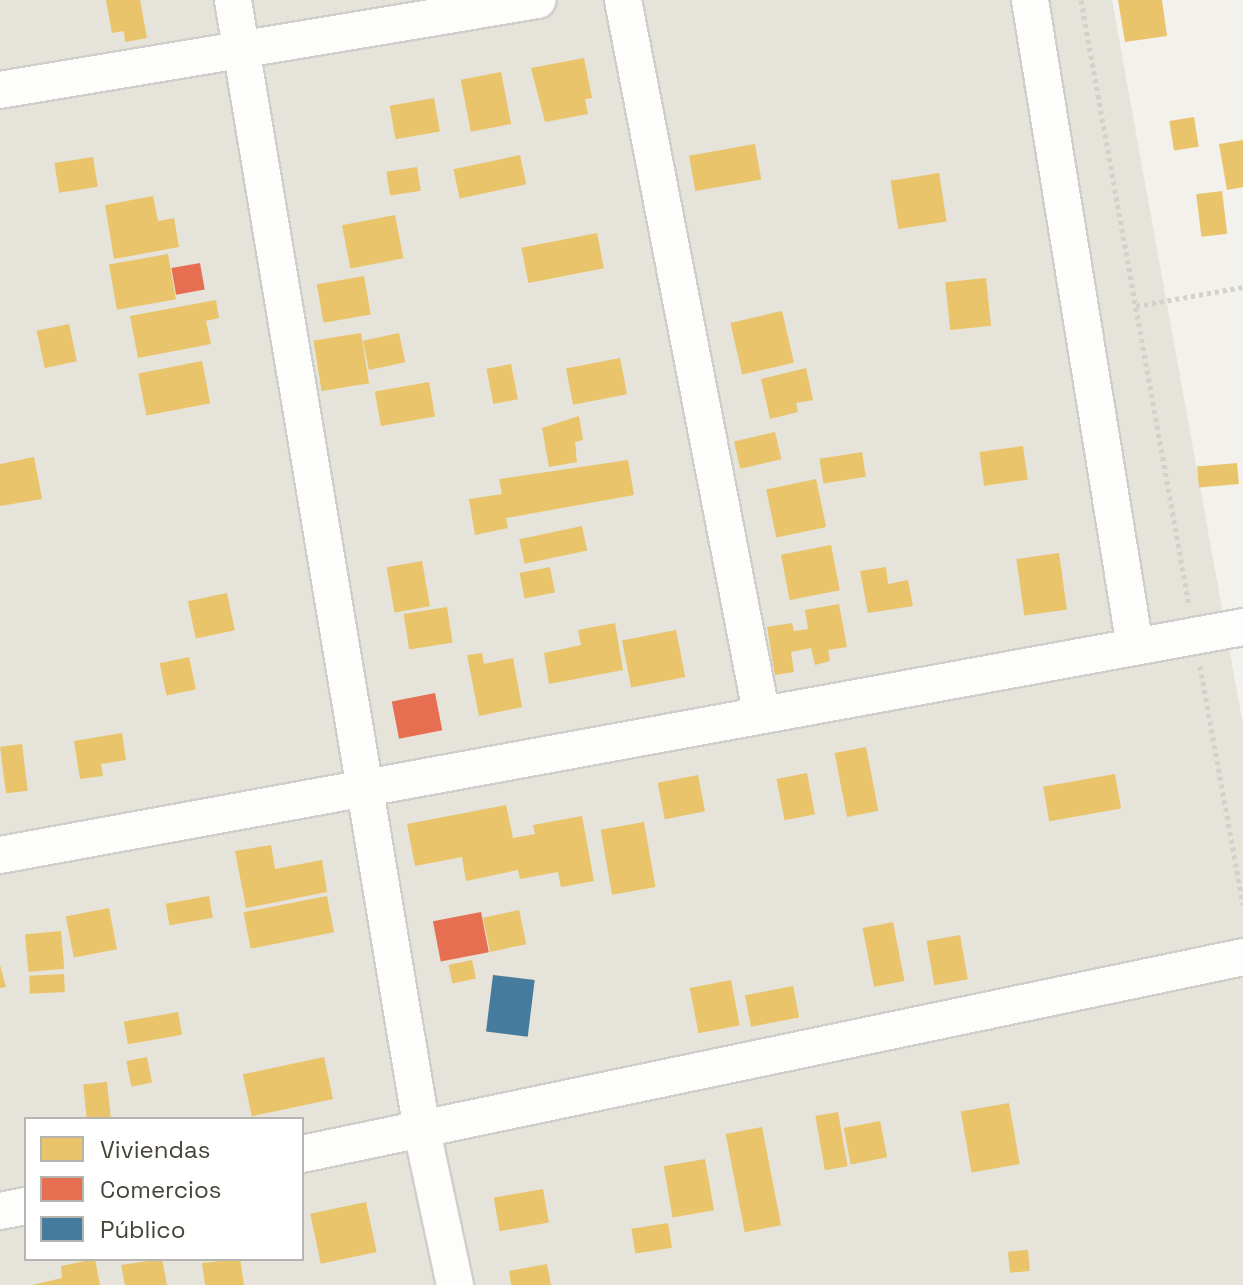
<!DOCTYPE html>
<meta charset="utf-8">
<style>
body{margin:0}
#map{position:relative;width:1243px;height:1285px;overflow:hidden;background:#f2f1ec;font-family:"Space Grotesk",sans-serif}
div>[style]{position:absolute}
.residential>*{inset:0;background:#e5e3da}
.homes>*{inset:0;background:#e9c46a;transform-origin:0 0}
.shops>*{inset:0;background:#e76f51;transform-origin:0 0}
.public>*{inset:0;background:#457b9d;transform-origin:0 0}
.path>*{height:5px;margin-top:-2.5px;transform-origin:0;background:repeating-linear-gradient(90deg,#d2d1cb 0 4px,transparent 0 8px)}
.roads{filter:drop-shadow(2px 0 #d0ceca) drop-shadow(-2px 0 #d0ceca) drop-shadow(0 2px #d0ceca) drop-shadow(0 -2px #d0ceca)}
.street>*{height:36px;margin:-18px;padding:0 18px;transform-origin:18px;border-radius:18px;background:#fdfdfc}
span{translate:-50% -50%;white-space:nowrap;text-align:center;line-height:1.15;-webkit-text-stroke:8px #fff;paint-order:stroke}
.legend{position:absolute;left:24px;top:1117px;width:280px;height:144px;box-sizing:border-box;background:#fff;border:2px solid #b5b4af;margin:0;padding:10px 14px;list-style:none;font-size:24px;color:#474338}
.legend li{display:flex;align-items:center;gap:16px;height:40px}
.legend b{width:40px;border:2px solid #b5b4af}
</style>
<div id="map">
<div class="residential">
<div style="clip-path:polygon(evenodd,0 0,1112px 0,1243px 725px,1243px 1285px,0 1285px,0 0,26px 1119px,302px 1119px,302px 1259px,26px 1259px,26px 1119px)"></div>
</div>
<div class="homes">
<div style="clip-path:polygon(106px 0,140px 0,147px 38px,125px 42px,124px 31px,112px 33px)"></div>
<div style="clip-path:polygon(1118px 0,1162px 0,1167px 36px,1125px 42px)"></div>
<div style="clip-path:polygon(584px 58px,592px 98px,585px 99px,588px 114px,545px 122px,531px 68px)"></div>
<div style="left:501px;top:72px;width:53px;height:41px;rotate:79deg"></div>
<div style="left:434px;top:98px;width:34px;height:45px;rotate:80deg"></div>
<div style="left:1194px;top:117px;width:30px;height:25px;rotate:81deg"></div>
<div style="clip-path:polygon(1243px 140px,1243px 187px,1227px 190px,1219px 144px)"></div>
<div style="left:755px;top:144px;width:36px;height:67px;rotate:80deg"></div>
<div style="left:520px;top:155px;width:30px;height:68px;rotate:78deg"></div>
<div style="left:93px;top:157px;width:30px;height:39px;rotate:81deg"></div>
<div style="left:417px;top:167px;width:24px;height:31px;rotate:81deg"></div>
<div style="left:939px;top:173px;width:49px;height:49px;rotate:81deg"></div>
<div style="left:1222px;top:191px;width:43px;height:26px;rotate:83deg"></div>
<div style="clip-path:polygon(153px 196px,158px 221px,174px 218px,179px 247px,114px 259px,105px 205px)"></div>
<div style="left:395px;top:215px;width:44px;height:54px;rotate:79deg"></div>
<div style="left:597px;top:233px;width:36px;height:77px;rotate:79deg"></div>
<div style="left:168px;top:254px;width:46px;height:60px;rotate:80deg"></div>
<div style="left:364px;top:276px;width:39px;height:48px;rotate:80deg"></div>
<div style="left:986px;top:278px;width:48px;height:41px;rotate:84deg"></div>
<div style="clip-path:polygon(216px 300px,219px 318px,206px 321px,211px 344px,138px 358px,130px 316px)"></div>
<div style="left:782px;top:311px;width:53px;height:53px;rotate:77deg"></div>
<div style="left:69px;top:324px;width:38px;height:33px;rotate:78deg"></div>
<div style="left:361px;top:333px;width:51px;height:48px;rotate:81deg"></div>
<div style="left:399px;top:333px;width:30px;height:37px;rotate:78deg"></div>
<div style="left:620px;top:358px;width:37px;height:55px;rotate:79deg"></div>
<div style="left:202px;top:361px;width:43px;height:65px;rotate:79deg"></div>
<div style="left:511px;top:364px;width:36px;height:25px;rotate:79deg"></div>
<div style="clip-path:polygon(806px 368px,813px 400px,796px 403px,798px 412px,770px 419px,761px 379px)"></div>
<div style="left:429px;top:382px;width:35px;height:55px;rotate:80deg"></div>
<div style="clip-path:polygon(579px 416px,583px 440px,575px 442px,577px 462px,549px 467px,542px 428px)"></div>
<div style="left:775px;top:432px;width:28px;height:42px;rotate:77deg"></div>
<div style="left:1023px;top:446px;width:34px;height:44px;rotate:82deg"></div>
<div style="left:862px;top:452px;width:25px;height:43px;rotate:81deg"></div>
<div style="clip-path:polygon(34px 457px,42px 499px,0 506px,0 464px)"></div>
<div style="clip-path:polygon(628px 460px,634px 495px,506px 518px,508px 528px,475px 535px,469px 499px,502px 494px,499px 479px)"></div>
<div style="left:1237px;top:463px;width:21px;height:40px;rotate:85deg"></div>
<div style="left:816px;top:479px;width:49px;height:51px;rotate:78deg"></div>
<div style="left:582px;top:526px;width:25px;height:64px;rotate:78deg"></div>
<div style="left:831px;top:545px;width:46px;height:51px;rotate:79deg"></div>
<div style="left:1059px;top:553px;width:57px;height:43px;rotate:82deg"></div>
<div style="left:422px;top:561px;width:46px;height:36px;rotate:80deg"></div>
<div style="left:550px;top:567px;width:26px;height:31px;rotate:79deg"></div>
<div style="clip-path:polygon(886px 567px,888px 584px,908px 580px,913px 606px,868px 613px,860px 571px)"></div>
<div style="left:227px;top:593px;width:38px;height:40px;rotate:78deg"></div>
<div style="clip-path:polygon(839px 604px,847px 647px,828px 650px,830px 661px,815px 665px,811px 648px,791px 652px,794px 672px,775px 675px,767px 627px,792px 623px,794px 631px,808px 629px,805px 610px)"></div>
<div style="left:447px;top:607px;width:36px;height:44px;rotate:81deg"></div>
<div style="clip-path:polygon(615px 623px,623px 670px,549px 684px,544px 653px,581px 645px,578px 630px)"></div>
<div style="left:676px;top:630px;width:48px;height:55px;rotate:79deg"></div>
<div style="clip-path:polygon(482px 653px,484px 664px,513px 658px,522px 707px,479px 716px,467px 655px)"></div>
<div style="left:189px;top:657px;width:33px;height:30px;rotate:78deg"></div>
<div style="clip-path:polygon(122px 733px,126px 760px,101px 764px,103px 776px,80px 779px,74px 741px)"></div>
<div style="left:22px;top:744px;width:47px;height:22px;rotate:83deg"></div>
<div style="left:866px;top:747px;width:65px;height:32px;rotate:79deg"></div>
<div style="left:807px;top:773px;width:42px;height:31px;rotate:79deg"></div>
<div style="left:1115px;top:774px;width:35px;height:73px;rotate:80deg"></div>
<div style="left:698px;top:775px;width:37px;height:41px;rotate:79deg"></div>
<div style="clip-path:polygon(506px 805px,513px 838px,535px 834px,533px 825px,582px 816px,594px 881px,561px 887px,558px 872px,520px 879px,518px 870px,466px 881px,462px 857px,415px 866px,407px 824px)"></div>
<div style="left:644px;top:822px;width:66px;height:44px;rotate:80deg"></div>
<div style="clip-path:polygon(271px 845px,275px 869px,322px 860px,327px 892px,246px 908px,235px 851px)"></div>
<div style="left:209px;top:896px;width:22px;height:44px;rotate:80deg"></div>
<div style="left:327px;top:896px;width:37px;height:85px;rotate:79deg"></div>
<div style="left:109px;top:908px;width:42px;height:44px;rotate:79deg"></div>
<div style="left:519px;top:910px;width:35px;height:37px;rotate:78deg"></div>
<div style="left:893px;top:922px;width:60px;height:31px;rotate:79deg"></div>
<div style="left:61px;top:931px;width:38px;height:36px;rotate:85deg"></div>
<div style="left:960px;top:935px;width:45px;height:34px;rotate:80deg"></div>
<div style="left:472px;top:960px;width:19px;height:24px;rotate:78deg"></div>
<div style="clip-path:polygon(0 965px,6px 987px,0 988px)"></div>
<div style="left:64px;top:974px;width:18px;height:35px;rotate:87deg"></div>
<div style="left:731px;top:980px;width:46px;height:42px;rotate:79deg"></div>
<div style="left:793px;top:986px;width:32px;height:49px;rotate:79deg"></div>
<div style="left:178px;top:1012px;width:23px;height:55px;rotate:80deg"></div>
<div style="left:147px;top:1057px;width:26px;height:21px;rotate:79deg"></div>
<div style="left:324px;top:1057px;width:43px;height:83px;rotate:78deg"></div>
<div style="left:107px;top:1082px;width:37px;height:24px;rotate:84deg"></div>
<div style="left:1009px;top:1103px;width:62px;height:49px;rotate:80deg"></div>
<div style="left:838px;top:1112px;width:55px;height:23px;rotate:80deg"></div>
<div style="left:880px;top:1121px;width:37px;height:37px;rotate:79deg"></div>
<div style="left:762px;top:1127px;width:100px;height:37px;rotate:79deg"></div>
<div style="left:705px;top:1159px;width:52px;height:42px;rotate:80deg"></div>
<div style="left:543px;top:1189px;width:34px;height:50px;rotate:80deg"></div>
<div style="left:366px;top:1202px;width:51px;height:57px;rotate:78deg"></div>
<div style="left:668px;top:1223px;width:25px;height:37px;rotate:81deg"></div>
<div style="left:1028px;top:1250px;width:21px;height:20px;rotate:85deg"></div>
<div style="clip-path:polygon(95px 1259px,100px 1285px,32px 1285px,62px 1278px,61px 1266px)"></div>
<div style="clip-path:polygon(162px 1259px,167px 1285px,125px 1285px,121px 1265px)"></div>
<div style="clip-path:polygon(240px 1259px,244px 1285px,205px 1285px,202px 1263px)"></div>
<div style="clip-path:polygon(547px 1264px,551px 1285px,511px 1285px,509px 1271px)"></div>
</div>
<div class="shops">
<div style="left:200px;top:263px;width:27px;height:29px;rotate:80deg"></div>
<div style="left:435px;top:693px;width:38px;height:44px;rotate:79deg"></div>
<div style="left:481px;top:912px;width:41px;height:49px;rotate:79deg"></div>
</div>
<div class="public">
<div style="left:493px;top:975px;width:42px;height:57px;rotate:7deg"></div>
</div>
<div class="path">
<div style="left:1081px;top:0;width:615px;rotate:79.88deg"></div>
<div style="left:1136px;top:306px;width:109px;rotate:-10.1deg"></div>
<div style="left:1200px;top:666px;width:242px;rotate:79.8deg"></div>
</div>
<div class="roads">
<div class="street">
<div style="left:233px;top:0;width:1147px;rotate:80.51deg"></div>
<div style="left:422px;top:1131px;width:157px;rotate:77.9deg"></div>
<div style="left:623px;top:0;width:725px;rotate:79.03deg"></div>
<div style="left:1030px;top:0;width:655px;rotate:80.78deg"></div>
<div style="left:0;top:90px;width:545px;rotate:-9.5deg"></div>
<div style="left:0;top:855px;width:1264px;rotate:-10.39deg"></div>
<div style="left:302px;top:1154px;width:961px;rotate:-11.82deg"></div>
<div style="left:0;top:1211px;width:26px;rotate:-11deg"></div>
</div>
</div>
<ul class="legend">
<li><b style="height:22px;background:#e9c46a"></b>Viviendas</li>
<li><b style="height:22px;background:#e76f51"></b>Comercios</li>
<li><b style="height:22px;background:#457b9d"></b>Público</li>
</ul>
</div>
